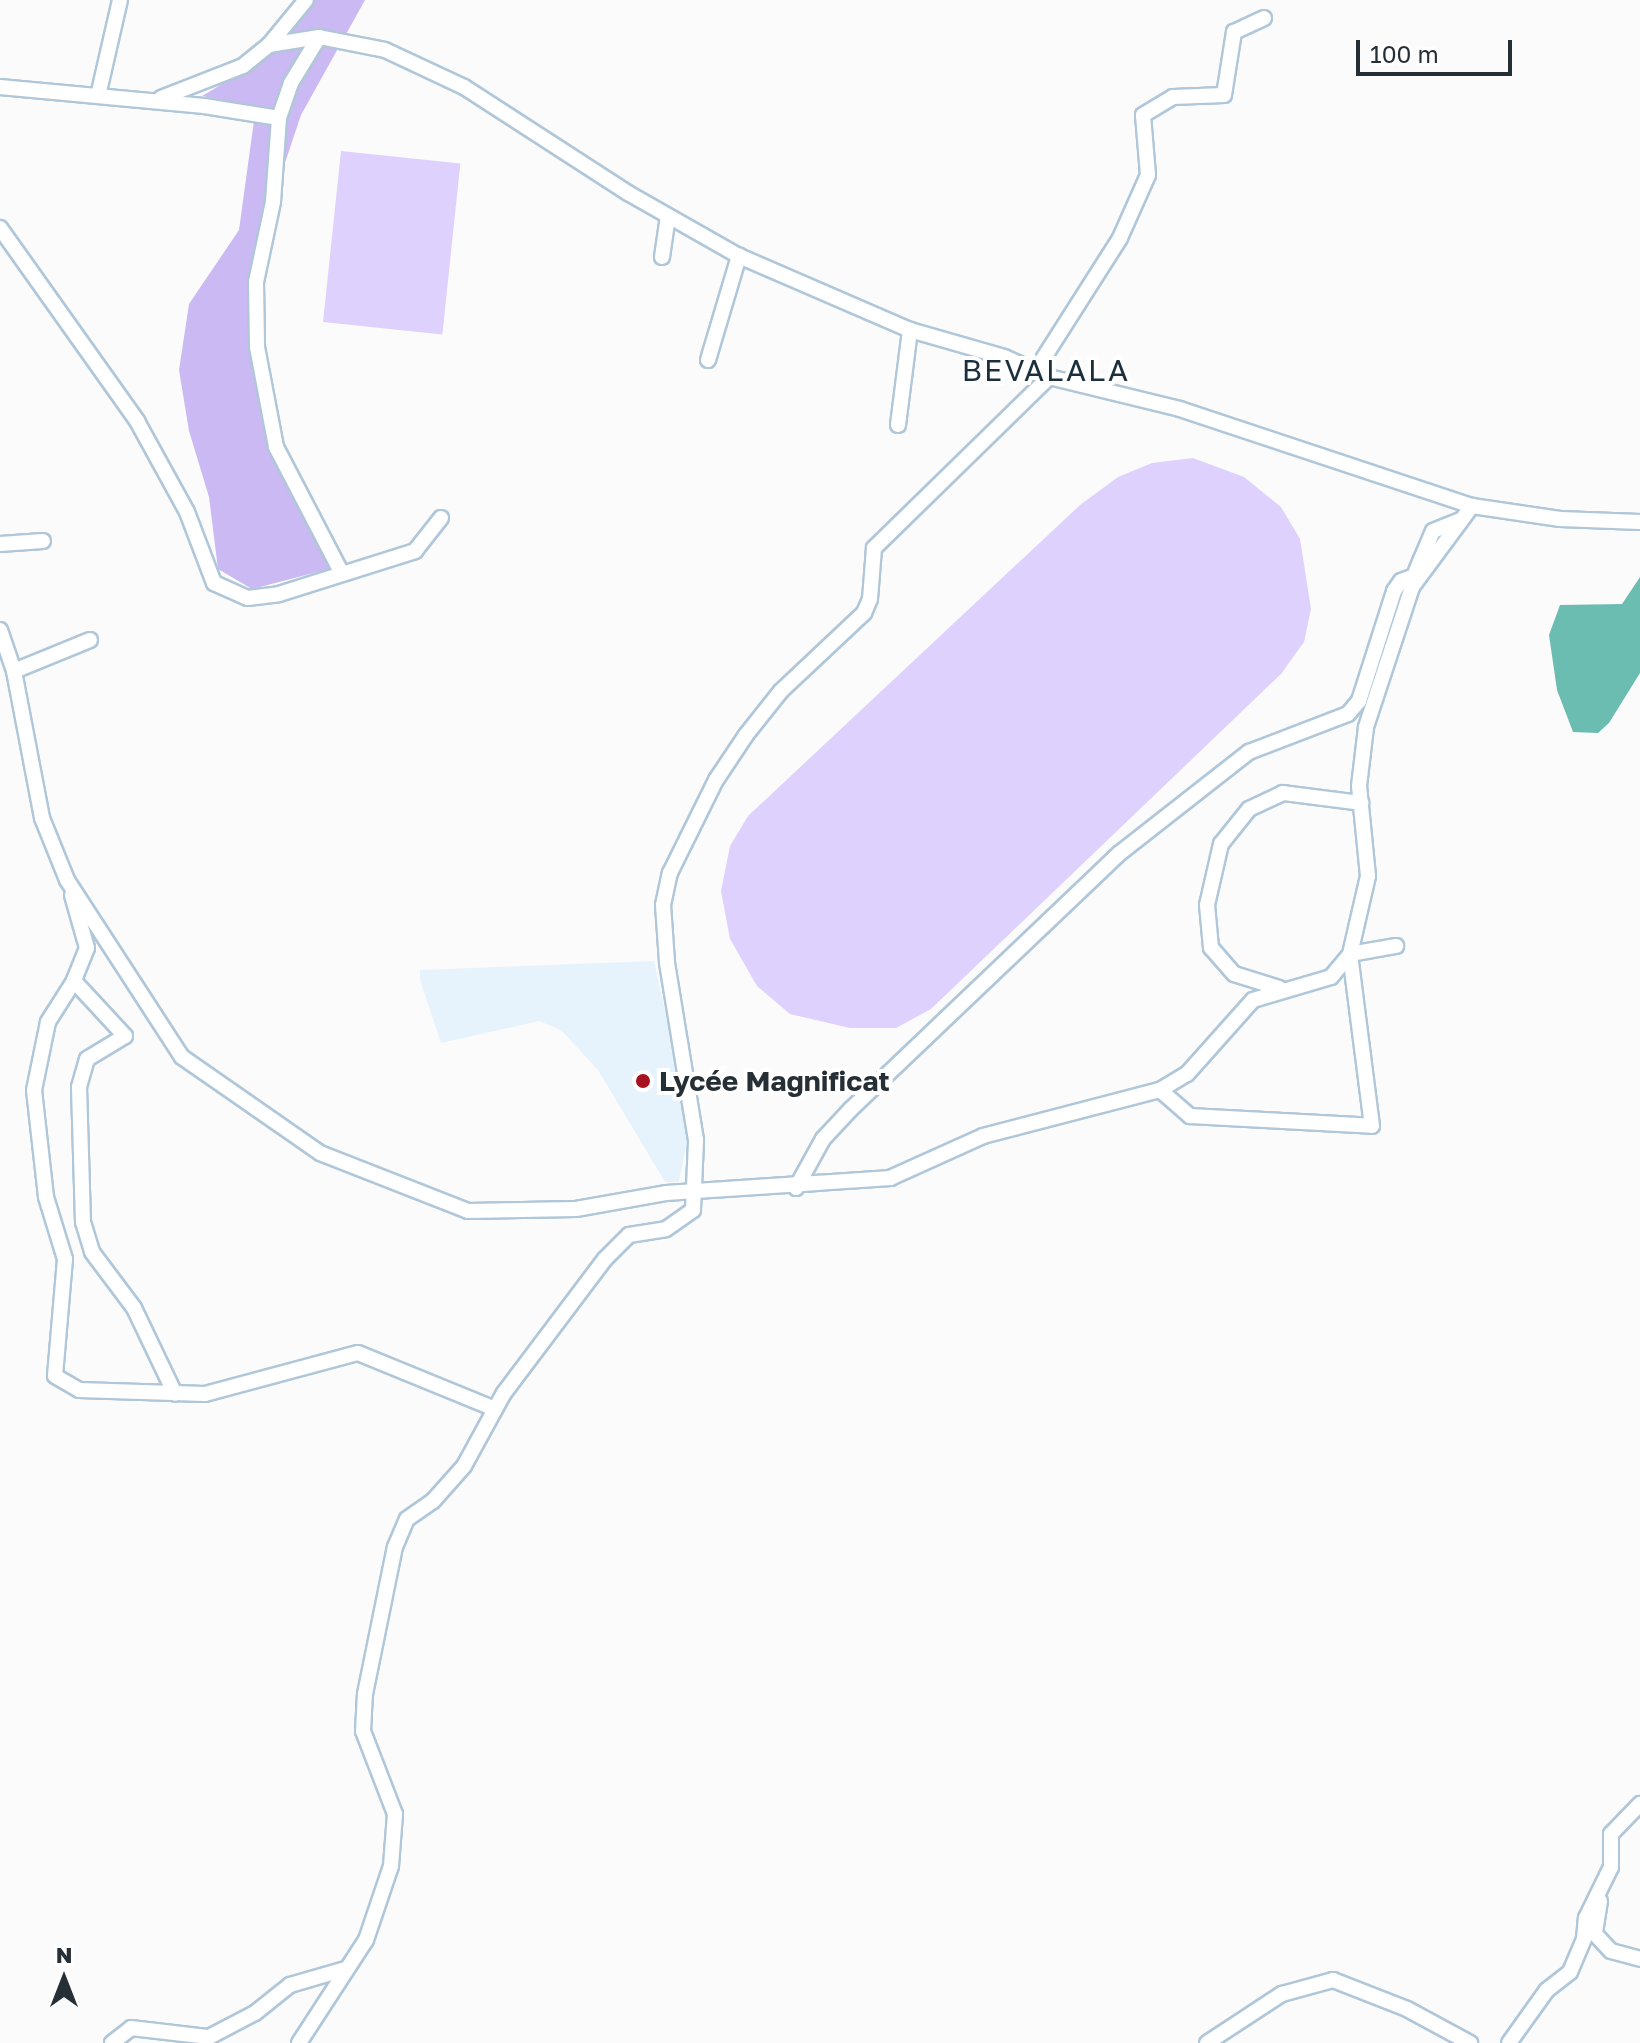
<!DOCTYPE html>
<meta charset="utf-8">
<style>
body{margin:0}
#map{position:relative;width:1640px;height:2043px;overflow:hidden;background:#fbfbfb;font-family:"Golos Text",sans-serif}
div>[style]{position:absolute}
.built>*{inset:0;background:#e7f3fc}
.green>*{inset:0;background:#dfd1fe;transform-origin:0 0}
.forest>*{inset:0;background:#cbb9f3}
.water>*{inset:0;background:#6bbdb2}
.roads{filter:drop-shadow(2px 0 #b0c7d9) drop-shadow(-2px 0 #b0c7d9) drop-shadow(0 2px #b0c7d9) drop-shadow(0 -2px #b0c7d9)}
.minor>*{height:14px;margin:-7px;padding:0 7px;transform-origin:7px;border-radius:7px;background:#fff}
.dots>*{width:22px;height:22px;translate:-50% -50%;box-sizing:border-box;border:4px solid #fff;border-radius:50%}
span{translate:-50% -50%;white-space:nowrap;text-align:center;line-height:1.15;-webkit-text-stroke:8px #fff;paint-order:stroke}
.poi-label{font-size:28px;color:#262f36;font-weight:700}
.left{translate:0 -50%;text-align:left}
.neighbourhood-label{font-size:30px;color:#1c2f3d;letter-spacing:2px}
.north{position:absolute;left:24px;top:1939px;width:80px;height:80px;-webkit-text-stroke:6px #fff;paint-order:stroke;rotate:0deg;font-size:22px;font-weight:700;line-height:32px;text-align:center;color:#262f36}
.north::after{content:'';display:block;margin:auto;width:28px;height:36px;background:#262f36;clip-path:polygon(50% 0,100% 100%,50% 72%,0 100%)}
.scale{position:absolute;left:1356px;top:40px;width:156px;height:36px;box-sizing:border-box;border:4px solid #262f36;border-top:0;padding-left:10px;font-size:24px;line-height:28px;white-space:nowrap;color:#262f36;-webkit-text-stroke:6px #fff;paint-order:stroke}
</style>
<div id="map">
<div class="built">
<div style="clip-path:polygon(654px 961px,690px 1125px,679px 1182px,665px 1182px,598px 1070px,561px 1030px,539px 1021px,441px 1043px,420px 980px,420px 970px)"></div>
</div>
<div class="green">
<div style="left:341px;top:151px;width:120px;height:172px;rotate:6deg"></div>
<div style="clip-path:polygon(1193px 458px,1244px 477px,1281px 507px,1300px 539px,1311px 609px,1304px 642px,1281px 674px,931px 1009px,896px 1028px,850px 1028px,790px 1014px,757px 986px,730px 939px,721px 891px,730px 846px,748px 816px,1080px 505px,1118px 477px,1152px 463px)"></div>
</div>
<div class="forest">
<div style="clip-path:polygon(312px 0,365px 0,301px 115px,256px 249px,251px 339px,262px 413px,317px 546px,333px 568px,252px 589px,218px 569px,209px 497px,189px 431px,179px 370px,189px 304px,239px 230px,256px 106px,202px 96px,271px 55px)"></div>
</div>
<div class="water">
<div style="clip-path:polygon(1640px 577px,1640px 673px,1609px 723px,1598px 733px,1573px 732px,1557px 690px,1549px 635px,1560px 605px,1622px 604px)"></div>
</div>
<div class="roads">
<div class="minor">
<div style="left:319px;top:37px;width:54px;rotate:121.3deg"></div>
<div style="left:291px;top:83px;width:37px;rotate:109deg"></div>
<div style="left:279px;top:118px;width:84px;rotate:94.1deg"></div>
<div style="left:273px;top:202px;width:82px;rotate:102deg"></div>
<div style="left:256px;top:282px;width:65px;rotate:89.1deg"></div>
<div style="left:257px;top:347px;width:102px;rotate:79.2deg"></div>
<div style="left:276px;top:447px;width:141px;rotate:62.5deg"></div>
<div style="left:269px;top:45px;width:51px;rotate:-9.1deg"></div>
<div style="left:319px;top:37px;width:67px;rotate:11.1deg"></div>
<div style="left:385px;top:50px;width:87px;rotate:25.1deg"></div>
<div style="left:464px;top:87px;width:195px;rotate:32.9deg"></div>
<div style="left:628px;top:193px;width:128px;rotate:29.6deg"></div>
<div style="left:739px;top:256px;width:186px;rotate:23.4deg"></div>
<div style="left:910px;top:330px;width:98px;rotate:16deg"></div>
<div style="left:1004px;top:357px;width:49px;rotate:24deg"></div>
<div style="left:1049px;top:377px;width:135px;rotate:13.7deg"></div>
<div style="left:1180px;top:409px;width:308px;rotate:18.4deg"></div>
<div style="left:1472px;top:506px;width:89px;rotate:8.4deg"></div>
<div style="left:1560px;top:519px;width:80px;rotate:2.1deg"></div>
<div style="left:0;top:87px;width:205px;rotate:5.3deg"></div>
<div style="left:204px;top:106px;width:76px;rotate:9.1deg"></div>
<div style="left:98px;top:96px;width:98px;rotate:-77.1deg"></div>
<div style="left:161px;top:98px;width:88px;rotate:-21.3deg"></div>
<div style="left:243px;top:66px;width:33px;rotate:-39deg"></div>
<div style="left:269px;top:45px;width:58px;rotate:-50.6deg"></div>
<div style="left:0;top:228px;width:237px;rotate:54.6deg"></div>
<div style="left:137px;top:421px;width:104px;rotate:61.2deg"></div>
<div style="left:187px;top:512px;width:76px;rotate:69.2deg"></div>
<div style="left:214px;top:583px;width:37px;rotate:24deg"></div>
<div style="left:248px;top:598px;width:31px;rotate:-7deg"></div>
<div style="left:279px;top:594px;width:143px;rotate:-17.5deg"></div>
<div style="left:415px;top:551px;width:42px;rotate:-51.8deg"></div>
<div style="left:662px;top:257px;width:41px;rotate:-81.7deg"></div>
<div style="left:708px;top:360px;width:109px;rotate:-73.4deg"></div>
<div style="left:1036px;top:370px;width:156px;rotate:-57.5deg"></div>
<div style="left:1120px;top:238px;width:69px;rotate:-66deg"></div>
<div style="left:1148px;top:175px;width:60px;rotate:-94.8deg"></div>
<div style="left:1143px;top:115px;width:35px;rotate:-31deg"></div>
<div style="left:1173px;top:97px;width:51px;rotate:-2.2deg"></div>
<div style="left:1224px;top:95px;width:64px;rotate:-81deg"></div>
<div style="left:1234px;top:32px;width:33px;rotate:-25deg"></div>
<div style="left:898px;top:425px;width:96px;rotate:-82.8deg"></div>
<div style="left:0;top:544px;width:43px;rotate:-4deg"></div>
<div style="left:1416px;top:571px;width:43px;rotate:-67deg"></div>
<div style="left:1433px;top:531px;width:31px;rotate:-22deg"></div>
<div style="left:0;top:630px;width:43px;rotate:71.1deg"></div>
<div style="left:14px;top:671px;width:150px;rotate:79.2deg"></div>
<div style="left:42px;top:818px;width:67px;rotate:68deg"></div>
<div style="left:67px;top:880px;width:211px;rotate:57deg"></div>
<div style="left:182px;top:1057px;width:168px;rotate:34.8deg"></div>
<div style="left:320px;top:1153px;width:159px;rotate:21.4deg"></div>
<div style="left:468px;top:1211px;width:108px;rotate:-1.1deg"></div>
<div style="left:576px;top:1209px;width:91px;rotate:-10.1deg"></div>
<div style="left:666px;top:1193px;width:225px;rotate:-3.8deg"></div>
<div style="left:890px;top:1178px;width:102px;rotate:-24.3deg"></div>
<div style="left:983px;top:1136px;width:183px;rotate:-14.6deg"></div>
<div style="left:1160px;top:1090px;width:31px;rotate:-31deg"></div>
<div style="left:1187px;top:1074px;width:99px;rotate:-48.3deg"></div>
<div style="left:1253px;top:1000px;width:81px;rotate:-16.4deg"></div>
<div style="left:1331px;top:977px;width:30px;rotate:-50deg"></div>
<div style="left:1350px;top:954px;width:80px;rotate:-77deg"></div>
<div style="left:1368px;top:876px;width:90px;rotate:-95.7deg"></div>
<div style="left:1359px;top:786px;width:59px;rotate:-83.2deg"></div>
<div style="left:1366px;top:727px;width:147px;rotate:-71.8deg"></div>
<div style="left:1412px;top:587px;width:101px;rotate:-53.5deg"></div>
<div style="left:14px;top:671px;width:82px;rotate:-22.2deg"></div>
<div style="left:72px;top:895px;width:55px;rotate:74.2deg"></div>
<div style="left:87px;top:948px;width:35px;rotate:112deg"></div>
<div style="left:74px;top:981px;width:49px;rotate:122.4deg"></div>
<div style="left:48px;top:1022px;width:69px;rotate:101.6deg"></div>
<div style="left:34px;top:1090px;width:108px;rotate:83.6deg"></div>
<div style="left:46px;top:1197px;width:65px;rotate:73deg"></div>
<div style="left:65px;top:1259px;width:117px;rotate:94.9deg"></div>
<div style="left:55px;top:1376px;width:28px;rotate:30deg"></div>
<div style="left:79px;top:1390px;width:126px;rotate:1.8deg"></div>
<div style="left:205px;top:1394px;width:158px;rotate:-15deg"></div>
<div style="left:358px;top:1353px;width:148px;rotate:22.2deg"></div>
<div style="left:74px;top:981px;width:75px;rotate:47.2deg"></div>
<div style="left:125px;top:1036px;width:44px;rotate:148.8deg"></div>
<div style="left:87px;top:1059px;width:29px;rotate:106deg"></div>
<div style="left:79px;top:1087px;width:135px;rotate:88.3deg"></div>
<div style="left:83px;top:1222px;width:31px;rotate:73deg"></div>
<div style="left:92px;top:1252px;width:70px;rotate:53.1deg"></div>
<div style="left:134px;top:1308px;width:95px;rotate:64.5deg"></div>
<div style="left:1279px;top:988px;width:47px;rotate:-162.7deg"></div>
<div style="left:1234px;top:974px;width:35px;rotate:-131deg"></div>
<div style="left:1211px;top:948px;width:43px;rotate:-95.3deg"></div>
<div style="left:1207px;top:905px;width:63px;rotate:-77.1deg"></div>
<div style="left:1221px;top:844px;width:45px;rotate:-51.3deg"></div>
<div style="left:1249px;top:809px;width:38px;rotate:-25deg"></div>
<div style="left:1283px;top:793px;width:79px;rotate:7.3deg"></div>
<div style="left:1160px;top:1090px;width:40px;rotate:41deg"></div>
<div style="left:1190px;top:1116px;width:182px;rotate:3.1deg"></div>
<div style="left:1372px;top:1126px;width:173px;rotate:-97.3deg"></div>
<div style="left:1350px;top:954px;width:47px;rotate:-9.9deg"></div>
<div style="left:796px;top:1188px;width:56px;rotate:-61.1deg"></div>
<div style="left:823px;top:1139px;width:41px;rotate:-47deg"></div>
<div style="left:851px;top:1109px;width:371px;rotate:-43.6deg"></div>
<div style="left:1120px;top:853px;width:164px;rotate:-38.1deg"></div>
<div style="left:1249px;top:752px;width:106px;rotate:-21deg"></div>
<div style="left:1348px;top:714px;width:17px;rotate:-50deg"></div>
<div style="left:1359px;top:701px;width:115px;rotate:-72.3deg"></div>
<div style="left:1394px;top:591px;width:12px;rotate:-55deg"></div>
<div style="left:1401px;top:581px;width:19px;rotate:-21deg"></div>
<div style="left:1600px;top:1901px;width:33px;rotate:99deg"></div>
<div style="left:1595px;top:1934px;width:23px;rotate:47deg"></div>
<div style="left:1611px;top:1951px;width:30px;rotate:15deg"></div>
<div style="left:112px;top:2043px;width:24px;rotate:-38deg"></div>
<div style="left:131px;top:2028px;width:79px;rotate:6.6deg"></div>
<div style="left:209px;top:2037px;width:52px;rotate:-27.6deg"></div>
<div style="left:255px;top:2013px;width:45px;rotate:-38.7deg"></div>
<div style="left:290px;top:1985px;width:57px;rotate:-16.2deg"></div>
<div style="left:299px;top:2043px;width:123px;rotate:-57deg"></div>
<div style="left:366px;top:1940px;width:78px;rotate:-71.3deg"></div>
<div style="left:391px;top:1866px;width:52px;rotate:-85.6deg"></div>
<div style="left:395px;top:1814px;width:89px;rotate:-111.1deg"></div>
<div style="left:363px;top:1731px;width:37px;rotate:-87deg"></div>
<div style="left:365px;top:1694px;width:150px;rotate:-78.5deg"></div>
<div style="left:395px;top:1547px;width:30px;rotate:-67deg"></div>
<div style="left:407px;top:1519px;width:32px;rotate:-35deg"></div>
<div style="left:433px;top:1501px;width:47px;rotate:-48.5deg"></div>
<div style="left:464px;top:1466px;width:83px;rotate:-61.3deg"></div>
<div style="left:504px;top:1393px;width:168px;rotate:-53deg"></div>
<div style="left:605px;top:1259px;width:34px;rotate:-45deg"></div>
<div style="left:629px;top:1235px;width:37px;rotate:-9deg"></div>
<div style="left:666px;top:1229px;width:33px;rotate:-35deg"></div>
<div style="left:693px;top:1210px;width:70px;rotate:-87.5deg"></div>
<div style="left:696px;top:1140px;width:180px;rotate:-99.3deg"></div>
<div style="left:667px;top:962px;width:57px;rotate:-94deg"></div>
<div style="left:663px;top:905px;width:33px;rotate:-78deg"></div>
<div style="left:670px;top:873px;width:104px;rotate:-63.7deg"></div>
<div style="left:716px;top:780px;width:54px;rotate:-56.3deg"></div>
<div style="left:746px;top:735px;width:56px;rotate:-51.5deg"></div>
<div style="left:781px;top:691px;width:114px;rotate:-43.2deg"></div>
<div style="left:864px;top:613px;width:15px;rotate:-67deg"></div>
<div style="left:870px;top:599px;width:51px;rotate:-85.5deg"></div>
<div style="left:874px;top:548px;width:245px;rotate:-44.3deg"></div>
<div style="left:1207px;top:2043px;width:90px;rotate:-33.2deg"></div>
<div style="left:1282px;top:1994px;width:53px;rotate:-15.4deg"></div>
<div style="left:1333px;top:1980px;width:79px;rotate:21.4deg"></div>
<div style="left:1407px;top:2009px;width:72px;rotate:28.4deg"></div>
<div style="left:1509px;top:2043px;width:65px;rotate:-54.4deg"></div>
<div style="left:1547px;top:1990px;width:29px;rotate:-38deg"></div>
<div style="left:1570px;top:1972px;width:36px;rotate:-67deg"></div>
<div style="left:1584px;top:1939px;width:21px;rotate:-85deg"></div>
<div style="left:1586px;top:1918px;width:57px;rotate:-63.9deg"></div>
<div style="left:1611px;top:1867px;width:33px;rotate:-90deg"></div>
<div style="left:1611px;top:1834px;width:42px;rotate:-46deg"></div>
</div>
</div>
<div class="dots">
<div style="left:643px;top:1081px;background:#a81120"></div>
</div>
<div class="poi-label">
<span class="left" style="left:659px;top:1081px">Lycée Magnificat</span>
</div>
<div class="neighbourhood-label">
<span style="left:1046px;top:370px">BEVALALA</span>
</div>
<div class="north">N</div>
<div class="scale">100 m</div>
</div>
